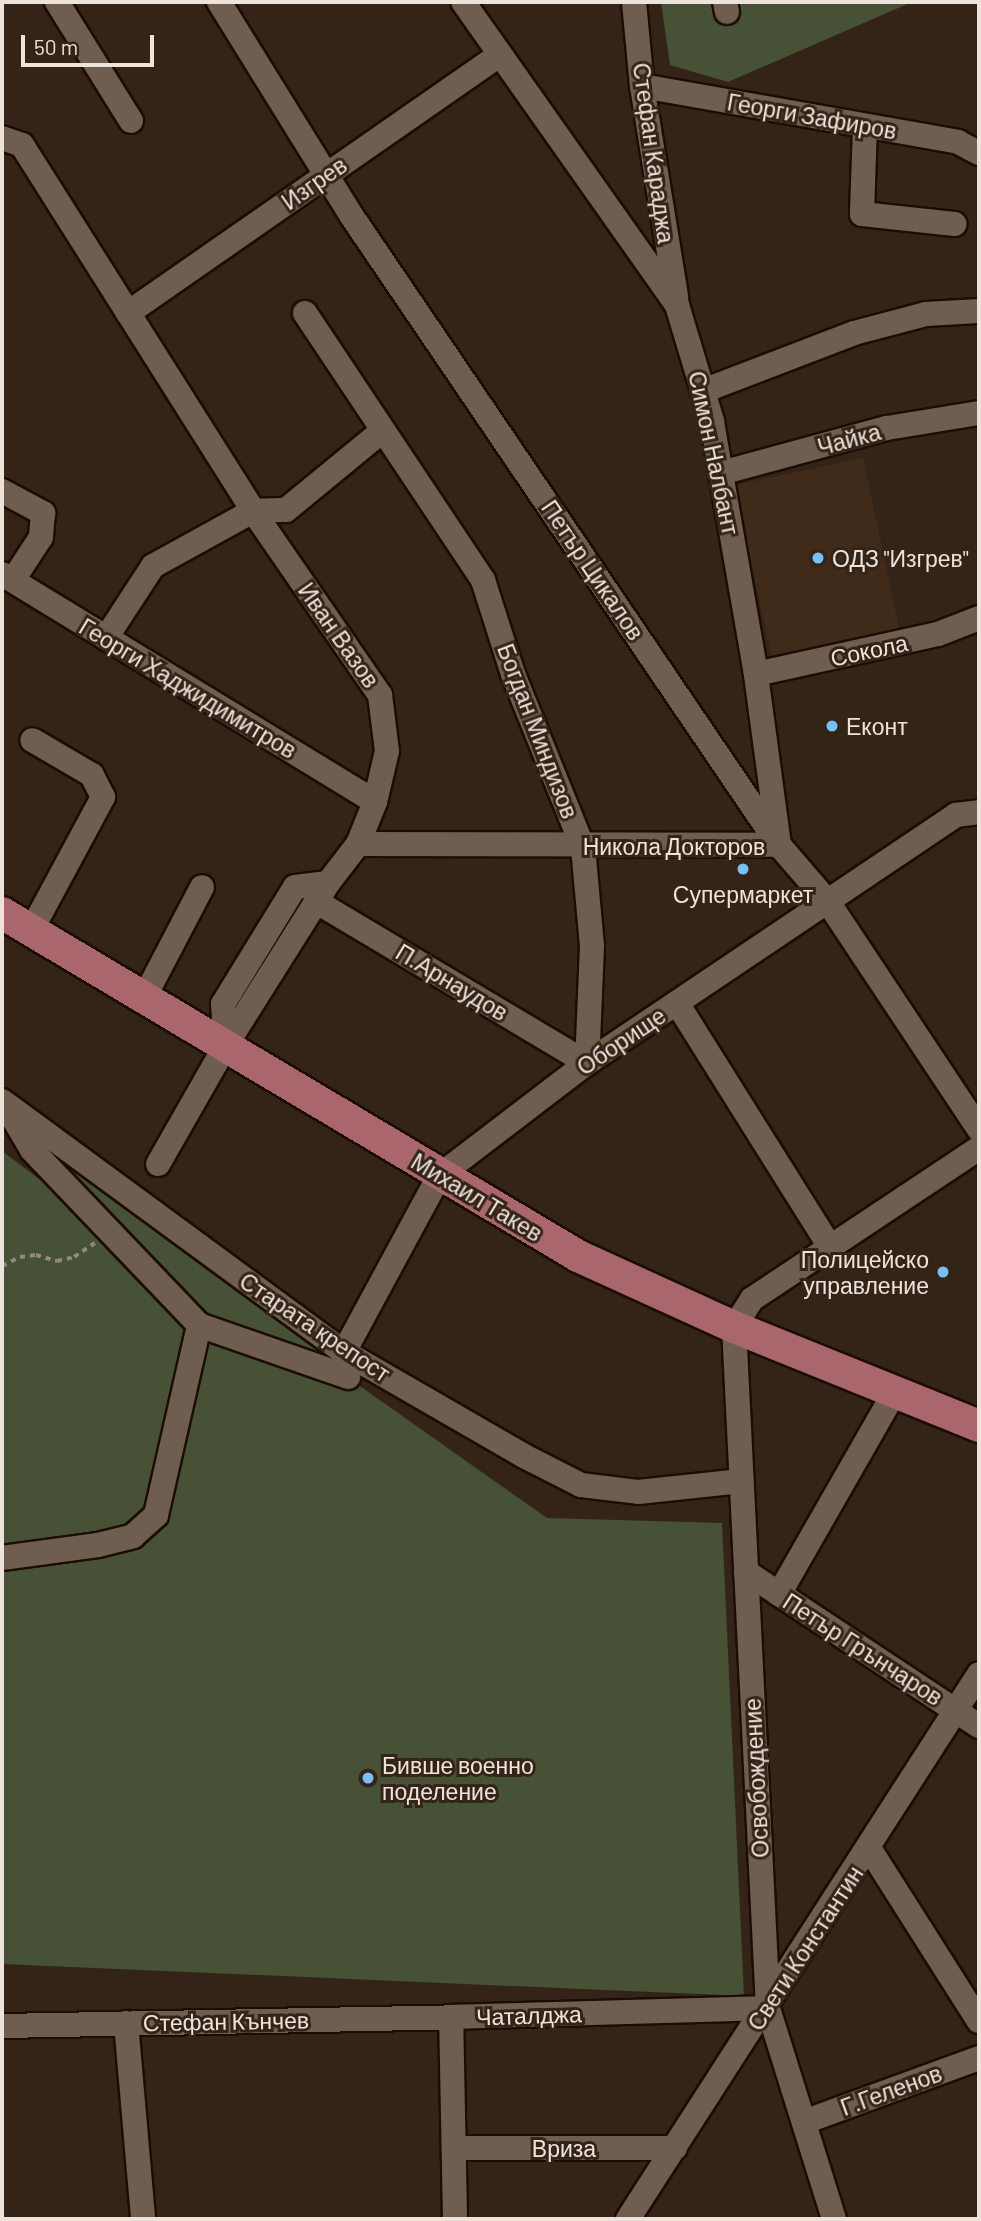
<!DOCTYPE html>
<meta charset="utf-8">
<style>
body{margin:0}
#map{position:relative;width:981px;height:2221px;overflow:hidden;background:#342418;font-family:Barlow,sans-serif}
div>[style]{position:absolute}
.built>*{inset:0;background:#402b1b;transform-origin:0 0}
.green>*{inset:0;background:#465136}
.path>*{height:3.5px;margin-top:-1.75px;transform-origin:0;background:repeating-linear-gradient(90deg,#94877d 0 5px,transparent 0 10px)}
.roads{filter:drop-shadow(2px 0 #1b0d04) drop-shadow(-2px 0 #1b0d04) drop-shadow(0 2px #1b0d04) drop-shadow(0 -2px #1b0d04)}
.minor>*{height:24px;margin:-12px;padding:0 12px;transform-origin:12px;border-radius:12px;background:#6f5d50}
.major>*{height:32px;margin:-16px;padding:0 16px;transform-origin:16px;border-radius:16px;background:#a9666c}
.dots>*{width:19px;height:19px;translate:-50% -50%;box-sizing:border-box;border:4px solid #342418;border-radius:50%}
span{translate:-50% -50%;white-space:nowrap;text-align:center;line-height:1.15;-webkit-text-stroke:6px #342418;paint-order:stroke}
.street-label{font-size:23px;color:#eee3db}
.poi-label{font-size:23px;color:#eee3db}
.left{translate:0 -50%;text-align:left}
.right{translate:-100% -50%;text-align:right}
.frame{position:absolute;inset:0;border:4px solid #eee3db;pointer-events:none}
.scale{position:absolute;left:21px;top:35px;width:133px;height:32px;box-sizing:border-box;border:4px solid #eee3db;border-top:0;padding-left:9px;font-size:21px;line-height:24px;white-space:nowrap;color:#eee3db;-webkit-text-stroke:5px #342418;paint-order:stroke}
</style>
<div id="map">
<div class="built">
<div style="left:863px;top:458px;width:176px;height:131px;rotate:78deg"></div>
</div>
<div class="green">
<div style="clip-path:polygon(661px 2px,912px 2px,728px 82px,670px 65px)"></div>
<div style="clip-path:polygon(36px 1137px,337px 1364px,357px 1384px,547px 1518px,722px 1523px,744px 1996px,2px 1964px,2px 1151px,83px 1212px)"></div>
</div>
<div class="path">
<div style="left:2px;top:1266px;width:20px;rotate:-27deg"></div>
<div style="left:20px;top:1257px;width:16px;rotate:-7deg"></div>
<div style="left:36px;top:1255px;width:22px;rotate:16deg"></div>
<div style="left:57px;top:1261px;width:17px;rotate:-13deg"></div>
<div style="left:74px;top:1257px;width:25px;rotate:-34deg"></div>
</div>
<div class="roads">
<div class="minor">
<div style="left:57px;top:2px;width:140px;rotate:58.1deg"></div>
<div style="left:219px;top:2px;width:251px;rotate:58.2deg"></div>
<div style="left:351px;top:215px;width:762px;rotate:55.81deg"></div>
<div style="left:779px;top:845px;width:75px;rotate:49.3deg"></div>
<div style="left:828px;top:902px;width:273px;rotate:56.4deg"></div>
<div style="left:634px;top:2px;width:84px;rotate:84.6deg"></div>
<div style="left:642px;top:86px;width:214px;rotate:80.8deg"></div>
<div style="left:725px;top:2px;width:10px;rotate:79deg"></div>
<div style="left:642px;top:86px;width:321px;rotate:10deg"></div>
<div style="left:958px;top:142px;width:24px;rotate:28deg"></div>
<div style="left:865px;top:126px;width:88px;rotate:92deg"></div>
<div style="left:862px;top:214px;width:93px;rotate:6.2deg"></div>
<div style="left:2px;top:138px;width:21px;rotate:19deg"></div>
<div style="left:22px;top:145px;width:433px;rotate:57.7deg"></div>
<div style="left:253px;top:511px;width:224px;rotate:55.4deg"></div>
<div style="left:380px;top:695px;width:56px;rotate:82.9deg"></div>
<div style="left:387px;top:751px;width:52px;rotate:103.2deg"></div>
<div style="left:375px;top:802px;width:45px;rotate:112deg"></div>
<div style="left:358px;top:844px;width:49px;rotate:127.6deg"></div>
<div style="left:328px;top:883px;width:191px;rotate:122.2deg"></div>
<div style="left:226px;top:1045px;width:137px;rotate:119.7deg"></div>
<div style="left:128px;top:313px;width:453px;rotate:-34.8deg"></div>
<div style="left:305px;top:313px;width:321px;rotate:56.3deg"></div>
<div style="left:483px;top:580px;width:99px;rotate:72.3deg"></div>
<div style="left:513px;top:674px;width:187px;rotate:68deg"></div>
<div style="left:583px;top:847px;width:99px;rotate:84.8deg"></div>
<div style="left:592px;top:946px;width:117px;rotate:92.4deg"></div>
<div style="left:587px;top:1063px;width:314px;rotate:-149.2deg"></div>
<div style="left:703px;top:391px;width:162px;rotate:-21deg"></div>
<div style="left:854px;top:333px;width:74px;rotate:-14.8deg"></div>
<div style="left:926px;top:314px;width:53px;rotate:-3.2deg"></div>
<div style="left:721px;top:473px;width:172px;rotate:-15.2deg"></div>
<div style="left:887px;top:428px;width:93px;rotate:-9.3deg"></div>
<div style="left:2px;top:491px;width:47px;rotate:28.2deg"></div>
<div style="left:43px;top:513px;width:24px;rotate:95deg"></div>
<div style="left:41px;top:537px;width:51px;rotate:123.1deg"></div>
<div style="left:2px;top:574px;width:437px;rotate:31.4deg"></div>
<div style="left:106px;top:638px;width:86px;rotate:-56.9deg"></div>
<div style="left:153px;top:566px;width:114px;rotate:-28.8deg"></div>
<div style="left:253px;top:511px;width:33px;rotate:-2deg"></div>
<div style="left:286px;top:510px;width:123px;rotate:-39.4deg"></div>
<div style="left:756px;top:674px;width:186px;rotate:-12.4deg"></div>
<div style="left:938px;top:634px;width:44px;rotate:-21.3deg"></div>
<div style="left:358px;top:844px;width:421px;rotate:0.1deg"></div>
<div style="left:779px;top:845px;width:173px;rotate:-97.7deg"></div>
<div style="left:756px;top:674px;width:257px;rotate:-99.9deg"></div>
<div style="left:712px;top:421px;width:121px;rotate:-106.8deg"></div>
<div style="left:677px;top:305px;width:371px;rotate:-125.2deg"></div>
<div style="left:32px;top:929px;width:150px;rotate:-61.7deg"></div>
<div style="left:103px;top:797px;width:25px;rotate:-117deg"></div>
<div style="left:92px;top:775px;width:69px;rotate:-149.7deg"></div>
<div style="left:144px;top:998px;width:125px;rotate:-62.4deg"></div>
<div style="left:677px;top:1003px;width:288px;rotate:57.9deg"></div>
<div style="left:226px;top:1045px;width:41px;rotate:-94.2deg"></div>
<div style="left:223px;top:1004px;width:137px;rotate:-58.4deg"></div>
<div style="left:295px;top:887px;width:33px;rotate:-7deg"></div>
<div style="left:2px;top:1101px;width:424px;rotate:36.3deg"></div>
<div style="left:344px;top:1352px;width:208px;rotate:30deg"></div>
<div style="left:524px;top:1456px;width:64px;rotate:27deg"></div>
<div style="left:581px;top:1485px;width:57px;rotate:7deg"></div>
<div style="left:638px;top:1492px;width:104px;rotate:-6.1deg"></div>
<div style="left:9px;top:1111px;width:45px;rotate:59.5deg"></div>
<div style="left:32px;top:1150px;width:242px;rotate:46.3deg"></div>
<div style="left:199px;top:1325px;width:158px;rotate:19.2deg"></div>
<div style="left:344px;top:1352px;width:200px;rotate:-61.6deg"></div>
<div style="left:439px;top:1176px;width:186px;rotate:-37.4deg"></div>
<div style="left:587px;top:1063px;width:445px;rotate:-33.9deg"></div>
<div style="left:956px;top:815px;width:23px;rotate:-7deg"></div>
<div style="left:2px;top:1558px;width:97px;rotate:-7.7deg"></div>
<div style="left:98px;top:1545px;width:36px;rotate:-14deg"></div>
<div style="left:133px;top:1536px;width:31px;rotate:-42deg"></div>
<div style="left:156px;top:1515px;width:195px;rotate:-77.2deg"></div>
<div style="left:746px;top:1572px;width:279px;rotate:33.5deg"></div>
<div style="left:779px;top:1594px;width:235px;rotate:-60.2deg"></div>
<div style="left:869px;top:1848px;width:205px;rotate:57.6deg"></div>
<div style="left:126px;top:2023px;width:197px;rotate:85deg"></div>
<div style="left:2px;top:2026px;width:449px;rotate:-1.1deg"></div>
<div style="left:804px;top:2122px;width:186px;rotate:-20.1deg"></div>
<div style="left:454px;top:2148px;width:221px"></div>
<div style="left:455px;top:2219px;width:202px;rotate:-91.1deg"></div>
<div style="left:451px;top:2017px;width:317px;rotate:-1.6deg"></div>
<div style="left:628px;top:2219px;width:648px;rotate:-57.22deg"></div>
<div style="left:834px;top:2219px;width:221px;rotate:-107.4deg"></div>
<div style="left:768px;top:2008px;width:682px;rotate:-92.86deg"></div>
<div style="left:734px;top:1327px;width:33px;rotate:-57deg"></div>
<div style="left:752px;top:1299px;width:273px;rotate:-33.6deg"></div>
</div>
<div class="major">
<div style="left:2px;top:913px;width:670px;rotate:30.77deg"></div>
<div style="left:578px;top:1256px;width:171px;rotate:24.5deg"></div>
<div style="left:734px;top:1327px;width:264px;rotate:22deg"></div>
</div>
</div>
<div class="dots">
<div style="left:818px;top:558px;background:#76c0f6"></div>
<div style="left:832px;top:726px;background:#76c0f6"></div>
<div style="left:743px;top:869px;background:#76c0f6"></div>
<div style="left:943px;top:1272px;background:#76c0f6"></div>
<div style="left:368px;top:1778px;background:#76c0f6"></div>
</div>
<div class="street-label">
<span style="left:812px;top:116px;rotate:10deg">Георги Зафиров</span>
<span style="left:654px;top:153px;rotate:82deg">Стефан Караджа</span>
<span style="left:314px;top:183px;rotate:-35deg">Изгрев</span>
<span style="left:849px;top:439px;rotate:-15deg">Чайка</span>
<span style="left:714px;top:453px;rotate:78deg">Симон Налбант</span>
<span style="left:593px;top:570px;rotate:56deg">Петър Цикалов</span>
<span style="left:339px;top:635px;rotate:55deg">Иван Вазов</span>
<span style="left:869px;top:650px;rotate:-12deg">Сокола</span>
<span style="left:188px;top:688px;rotate:31deg">Георги Хаджидимитров</span>
<span style="left:538px;top:731px;rotate:69deg">Богдан Миндизов</span>
<span style="left:674px;top:846px">Никола Докторов</span>
<span style="left:452px;top:982px;rotate:31deg">П.Арнаудов</span>
<span style="left:621px;top:1041px;rotate:-34deg">Оборище</span>
<span style="left:477px;top:1197px;rotate:31deg">Михаил Такев</span>
<span style="left:315px;top:1327px;rotate:34deg">Старата крепост</span>
<span style="left:863px;top:1649px;rotate:33deg">Петър Грънчаров</span>
<span style="left:756px;top:1778px;rotate:-93deg">Освобождение</span>
<span style="left:805px;top:1948px;rotate:-57deg">Свети Константин</span>
<span style="left:529px;top:2015px;rotate:-2deg">Чаталджа</span>
<span style="left:226px;top:2021px;rotate:-1deg">Стефан Кънчев</span>
<span style="left:891px;top:2090px;rotate:-20deg">Г.Геленов</span>
<span style="left:564px;top:2148px">Вриза</span>
</div>
<div class="poi-label">
<span class="left" style="left:832px;top:558px">ОДЗ "Изгрев"</span>
<span class="left" style="left:846px;top:726px">Еконт</span>
<span style="left:743px;top:894px">Супермаркет</span>
<span class="right" style="left:929px;top:1272px">Полицейско<br>управление</span>
<span class="left" style="left:382px;top:1778px">Бивше военно<br>поделение</span>
</div>
<div class="frame"></div>
<div class="scale">50 m</div>
</div>
